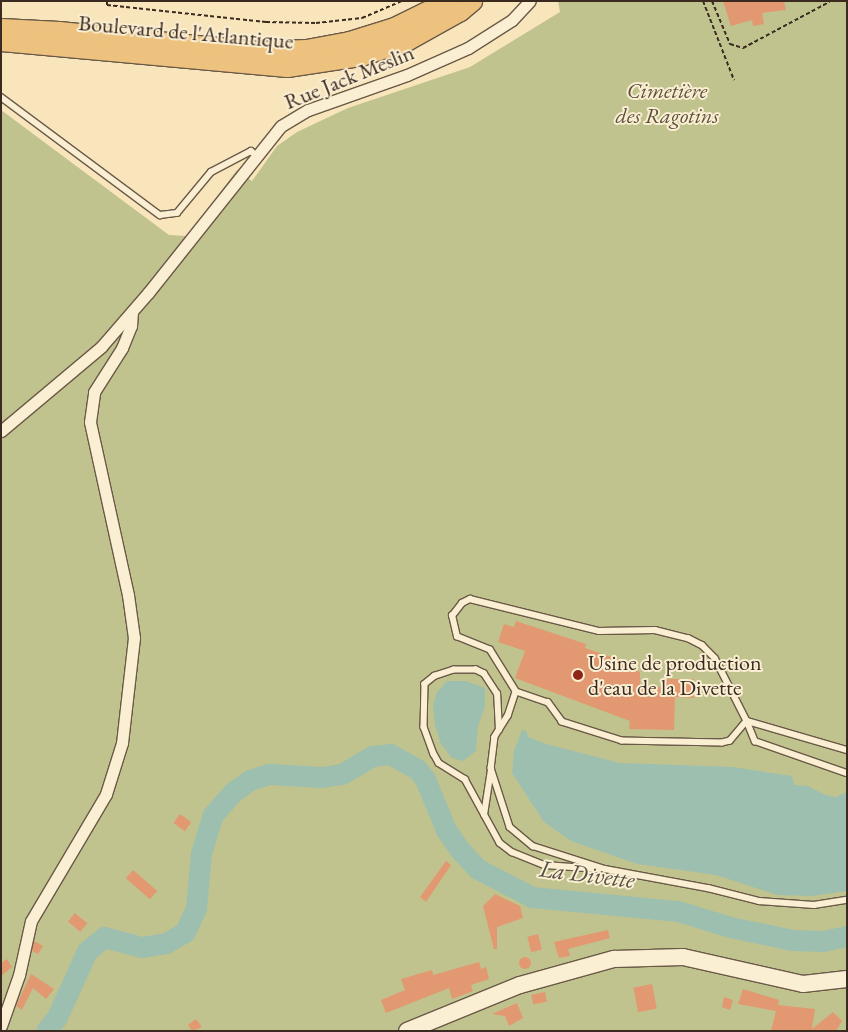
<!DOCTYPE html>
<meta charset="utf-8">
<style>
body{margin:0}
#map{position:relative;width:848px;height:1032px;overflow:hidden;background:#f8e5bc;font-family:"EB Garamond",serif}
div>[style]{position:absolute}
.green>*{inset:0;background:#c1c38e}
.water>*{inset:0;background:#9dbfaf}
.river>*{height:21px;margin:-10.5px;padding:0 10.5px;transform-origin:10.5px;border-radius:10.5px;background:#9dbfaf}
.building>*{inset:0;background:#e29870;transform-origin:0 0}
.round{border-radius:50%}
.path>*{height:2px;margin-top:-1px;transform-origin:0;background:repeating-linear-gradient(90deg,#3b2a20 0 4px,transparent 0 6.5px)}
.roads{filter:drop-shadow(1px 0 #6a5947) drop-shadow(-1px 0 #6a5947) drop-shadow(0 1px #6a5947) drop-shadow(0 -1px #6a5947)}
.lane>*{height:5.5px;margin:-2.75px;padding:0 2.75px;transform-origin:2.75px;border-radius:2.75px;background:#faeed3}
.street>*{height:11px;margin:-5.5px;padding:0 5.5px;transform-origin:5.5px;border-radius:5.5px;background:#faeed3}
.secondary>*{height:16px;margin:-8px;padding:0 8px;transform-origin:8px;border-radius:8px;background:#faeed3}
.primary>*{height:19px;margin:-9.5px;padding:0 9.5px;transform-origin:9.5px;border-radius:9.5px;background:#ecc27e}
.dots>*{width:14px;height:14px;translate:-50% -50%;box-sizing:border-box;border:2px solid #faeed3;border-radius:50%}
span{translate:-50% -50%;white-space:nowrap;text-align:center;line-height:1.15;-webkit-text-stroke:4px #faeed3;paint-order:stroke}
.street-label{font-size:22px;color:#3b2a20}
.park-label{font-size:22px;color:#5c503c;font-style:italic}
.poi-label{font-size:22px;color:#3b2a20}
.left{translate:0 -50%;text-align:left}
.water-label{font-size:24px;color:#544f44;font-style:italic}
.frame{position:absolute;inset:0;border:2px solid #3b2a20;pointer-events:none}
</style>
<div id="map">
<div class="green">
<div style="clip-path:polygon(558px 1px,847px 1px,847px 1031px,1px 1031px,1px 110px,169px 235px,187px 236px,237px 170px,252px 181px,277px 146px,297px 132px,348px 108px,470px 67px,560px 12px)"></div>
</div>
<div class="water">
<div style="clip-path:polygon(447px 681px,466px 681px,485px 688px,485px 707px,478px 726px,476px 751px,463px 761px,452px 758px,441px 744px,435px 725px,433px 705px,437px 692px)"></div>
<div style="clip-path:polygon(522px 730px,526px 731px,528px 737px,546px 744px,620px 763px,733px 767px,792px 776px,794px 785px,808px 786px,825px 795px,836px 797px,847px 792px,847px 891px,812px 896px,777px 895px,716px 875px,637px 864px,571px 841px,544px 822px,512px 773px,514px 751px)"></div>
</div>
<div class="river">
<div style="left:46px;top:1031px;width:18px;rotate:-52deg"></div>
<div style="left:57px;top:1017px;width:72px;rotate:-65.6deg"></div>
<div style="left:87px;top:951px;width:22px;rotate:-39deg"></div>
<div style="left:104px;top:937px;width:39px;rotate:15deg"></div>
<div style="left:142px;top:947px;width:24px;rotate:-9deg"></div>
<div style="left:166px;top:943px;width:22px;rotate:-30deg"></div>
<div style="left:185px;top:932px;width:26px;rotate:-65deg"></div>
<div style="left:196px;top:908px;width:55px;rotate:-84.8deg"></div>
<div style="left:201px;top:853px;width:39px;rotate:-73deg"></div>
<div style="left:212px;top:816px;width:32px;rotate:-49deg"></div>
<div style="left:233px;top:792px;width:21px;rotate:-35deg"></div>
<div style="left:250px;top:780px;width:20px;rotate:-18deg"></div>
<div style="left:269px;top:774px;width:53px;rotate:3.2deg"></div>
<div style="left:322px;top:777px;width:20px;rotate:-9deg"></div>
<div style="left:342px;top:774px;width:35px;rotate:-31deg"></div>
<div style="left:372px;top:756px;width:18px;rotate:-6deg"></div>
<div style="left:390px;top:754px;width:31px;rotate:29deg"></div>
<div style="left:417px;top:769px;width:13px;rotate:51deg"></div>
<div style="left:425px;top:779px;width:55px;rotate:67.6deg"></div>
<div style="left:446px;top:830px;width:24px;rotate:55deg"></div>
<div style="left:460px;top:850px;width:26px;rotate:47deg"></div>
<div style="left:478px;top:869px;width:61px;rotate:27.4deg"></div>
<div style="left:532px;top:897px;width:147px;rotate:5.5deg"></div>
<div style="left:678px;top:911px;width:54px;rotate:17.1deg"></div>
<div style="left:730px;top:927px;width:63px;rotate:11.8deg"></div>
<div style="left:792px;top:940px;width:31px;rotate:2deg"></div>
<div style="left:823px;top:941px;width:25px;rotate:-12deg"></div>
</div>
<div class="building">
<div style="clip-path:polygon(723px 1px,784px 1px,786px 10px,762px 13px,764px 24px,753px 26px,752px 20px,731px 26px)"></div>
<div style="clip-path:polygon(516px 621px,586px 644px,585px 648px,629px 663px,628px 668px,640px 672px,640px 686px,665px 687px,665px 679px,694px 679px,694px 698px,675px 697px,674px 730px,629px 729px,630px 721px,515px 678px,525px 651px,498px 642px,504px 624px,514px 627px)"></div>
<div style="left:180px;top:814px;width:14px;height:11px;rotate:36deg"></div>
<div style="clip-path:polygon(446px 861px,451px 865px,426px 902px,420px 897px)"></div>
<div style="left:133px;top:870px;width:32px;height:11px;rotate:41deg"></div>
<div style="clip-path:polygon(495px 894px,520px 906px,523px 918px,497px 927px,497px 949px,494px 949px,483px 906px)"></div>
<div style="left:75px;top:913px;width:16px;height:11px;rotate:40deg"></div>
<div style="clip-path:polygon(608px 930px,610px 938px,568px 949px,570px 956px,559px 958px,554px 942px)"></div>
<div style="left:538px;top:934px;width:16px;height:11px;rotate:76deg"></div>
<div style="clip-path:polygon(34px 941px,43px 946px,38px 954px,32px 951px)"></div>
<div class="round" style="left:519px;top:957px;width:12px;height:12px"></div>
<div style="clip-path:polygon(7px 959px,12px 967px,1px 976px,1px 963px)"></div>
<div style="clip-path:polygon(479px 962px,481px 969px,486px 967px,489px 979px,471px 985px,473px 991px,452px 999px,449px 988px,386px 1013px,381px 1000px,405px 990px,401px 979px,432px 970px,433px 975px)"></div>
<div style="clip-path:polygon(31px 974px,54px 989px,46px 999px,33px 988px,22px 1010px,16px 1006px)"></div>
<div style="left:652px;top:984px;width:25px;height:19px;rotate:79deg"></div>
<div style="clip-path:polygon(743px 989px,779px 1000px,778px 1005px,815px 1009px,812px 1029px,833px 1012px,842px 1021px,836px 1031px,771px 1031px,776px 1011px,738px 1004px)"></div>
<div style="left:545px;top:992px;width:10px;height:14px;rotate:79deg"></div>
<div style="clip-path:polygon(724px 997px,733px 1000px,730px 1010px,722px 1007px)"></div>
<div style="clip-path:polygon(517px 1003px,523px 1018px,509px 1026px,505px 1016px,492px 1014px)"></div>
<div style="clip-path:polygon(196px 1019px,202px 1027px,192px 1031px,188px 1025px)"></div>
</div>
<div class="path">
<div style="left:107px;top:1px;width:4px;rotate:90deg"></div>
<div style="left:107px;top:5px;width:160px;rotate:6.1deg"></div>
<div style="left:266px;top:22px;width:50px;rotate:1.1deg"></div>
<div style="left:316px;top:23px;width:46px;rotate:-6.2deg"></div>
<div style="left:362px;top:18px;width:43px;rotate:-23deg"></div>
<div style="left:703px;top:1px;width:85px;rotate:68.6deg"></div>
<div style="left:712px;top:1px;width:47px;rotate:67.3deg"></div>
<div style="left:730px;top:44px;width:14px;rotate:17deg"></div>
<div style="left:743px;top:48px;width:98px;rotate:-28.1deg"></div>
</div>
<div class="roads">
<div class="lane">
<div style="left:1px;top:97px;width:198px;rotate:36.6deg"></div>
<div style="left:160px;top:215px;width:17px;rotate:-7deg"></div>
<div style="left:177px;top:213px;width:53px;rotate:-50.3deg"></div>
<div style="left:211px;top:172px;width:45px;rotate:-27.7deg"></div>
<div style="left:251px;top:151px;width:6px;rotate:39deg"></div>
<div style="left:516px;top:692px;width:25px;rotate:108deg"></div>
<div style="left:508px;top:716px;width:25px;rotate:122deg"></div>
<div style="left:495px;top:737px;width:31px;rotate:97deg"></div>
<div style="left:491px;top:768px;width:62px;rotate:72.1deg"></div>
<div style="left:510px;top:827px;width:30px;rotate:40deg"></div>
<div style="left:533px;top:846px;width:76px;rotate:17.7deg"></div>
<div style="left:605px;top:869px;width:105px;rotate:10.5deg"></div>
<div style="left:708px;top:888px;width:53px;rotate:14.3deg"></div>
<div style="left:759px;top:901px;width:55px;rotate:4.2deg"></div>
<div style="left:814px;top:905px;width:33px;rotate:-9deg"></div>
<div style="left:747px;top:721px;width:26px;rotate:130deg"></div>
<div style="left:730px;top:741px;width:8px;rotate:166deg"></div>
<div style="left:722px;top:743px;width:100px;rotate:-178.9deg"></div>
<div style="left:622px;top:741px;width:63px;rotate:-162.4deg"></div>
<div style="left:562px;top:722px;width:24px;rotate:-126deg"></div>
<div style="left:548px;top:703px;width:34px;rotate:-161deg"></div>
<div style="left:516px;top:692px;width:49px;rotate:-121.8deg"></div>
<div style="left:490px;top:650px;width:35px;rotate:-158deg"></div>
<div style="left:457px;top:637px;width:22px;rotate:-103deg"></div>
<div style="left:452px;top:616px;width:16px;rotate:-52deg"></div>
<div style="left:462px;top:603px;width:9px;rotate:-27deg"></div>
<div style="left:470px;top:599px;width:133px;rotate:13.9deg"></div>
<div style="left:599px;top:631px;width:56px;rotate:-1deg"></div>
<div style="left:655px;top:630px;width:34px;rotate:14deg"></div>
<div style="left:688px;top:638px;width:16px;rotate:27deg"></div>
<div style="left:702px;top:645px;width:18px;rotate:45deg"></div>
<div style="left:715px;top:658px;width:71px;rotate:63.1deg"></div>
<div style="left:747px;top:721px;width:22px;rotate:68deg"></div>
<div style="left:755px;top:741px;width:97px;rotate:19.2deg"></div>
<div style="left:747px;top:721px;width:104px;rotate:16.2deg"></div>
<div style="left:499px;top:730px;width:36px;rotate:-93deg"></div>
<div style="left:497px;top:694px;width:24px;rotate:-123deg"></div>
<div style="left:484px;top:674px;width:9px;rotate:-153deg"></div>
<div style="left:476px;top:670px;width:22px;rotate:180deg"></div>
<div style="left:454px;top:670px;width:20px;rotate:162deg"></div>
<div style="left:435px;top:676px;width:13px;rotate:141deg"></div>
<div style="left:425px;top:684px;width:43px;rotate:91.3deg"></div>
<div style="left:424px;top:727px;width:29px;rotate:70deg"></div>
<div style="left:434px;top:754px;width:10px;rotate:61deg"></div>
<div style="left:439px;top:763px;width:31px;rotate:32deg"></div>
<div style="left:465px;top:779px;width:73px;rotate:61.3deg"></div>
<div style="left:500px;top:843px;width:15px;rotate:37deg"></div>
<div style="left:512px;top:852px;width:35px;rotate:22deg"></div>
<div style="left:545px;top:865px;width:54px;rotate:4.2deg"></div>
<div style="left:484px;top:815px;width:46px;rotate:-81.2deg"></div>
</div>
<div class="street">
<div style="left:1px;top:431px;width:131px;rotate:-40deg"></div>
<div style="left:101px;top:347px;width:72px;rotate:-49deg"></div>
<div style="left:148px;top:293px;width:213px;rotate:-51.5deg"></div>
<div style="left:281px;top:126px;width:31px;rotate:-31deg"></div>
<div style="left:308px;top:110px;width:105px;rotate:-19.5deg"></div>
<div style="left:407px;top:75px;width:67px;rotate:-23.9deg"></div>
<div style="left:468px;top:48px;width:52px;rotate:-32.5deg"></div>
<div style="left:512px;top:20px;width:26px;rotate:-47deg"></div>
<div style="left:1px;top:1026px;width:54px;rotate:-70.6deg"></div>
<div style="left:19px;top:975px;width:55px;rotate:-77.5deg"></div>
<div style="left:31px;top:921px;width:147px;rotate:-59.4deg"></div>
<div style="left:106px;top:794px;width:53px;rotate:-72.6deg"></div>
<div style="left:122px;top:743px;width:106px;rotate:-83.5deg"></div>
<div style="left:134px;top:638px;width:43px;rotate:-97.9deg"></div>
<div style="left:128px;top:595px;width:177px;rotate:-102.4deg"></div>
<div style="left:90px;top:422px;width:30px;rotate:-82deg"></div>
<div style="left:94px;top:392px;width:52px;rotate:-57.5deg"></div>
<div style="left:122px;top:348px;width:24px;rotate:-68deg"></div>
<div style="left:131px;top:326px;width:14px;rotate:-86deg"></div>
</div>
<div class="secondary">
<div style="left:407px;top:1031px;width:122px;rotate:-22.2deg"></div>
<div style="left:520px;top:985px;width:98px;rotate:-15.5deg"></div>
<div style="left:614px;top:959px;width:69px;rotate:-1.7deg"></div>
<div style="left:683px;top:957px;width:123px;rotate:12.7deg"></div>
<div style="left:803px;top:984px;width:44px;rotate:-6.5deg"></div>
</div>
<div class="primary">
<div style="left:1px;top:28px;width:58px;rotate:3deg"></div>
<div style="left:59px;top:31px;width:198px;rotate:5.8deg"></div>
<div style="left:256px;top:51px;width:50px;rotate:-2.3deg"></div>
<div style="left:306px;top:49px;width:44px;rotate:-10.5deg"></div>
<div style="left:349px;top:41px;width:47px;rotate:-17.3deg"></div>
<div style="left:394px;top:27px;width:59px;rotate:-26.1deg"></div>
<div style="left:1px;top:41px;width:287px;rotate:5.2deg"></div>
<div style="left:287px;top:67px;width:75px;rotate:-8.5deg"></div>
<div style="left:361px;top:56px;width:50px;rotate:-18.8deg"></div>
<div style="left:408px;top:40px;width:60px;rotate:-29.1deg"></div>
<div style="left:460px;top:11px;width:16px;rotate:-40deg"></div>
</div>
</div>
<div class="dots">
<div style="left:578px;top:675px;background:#8f2418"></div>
</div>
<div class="street-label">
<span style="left:186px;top:32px;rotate:5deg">Boulevard de l'Atlantique</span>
<span style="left:349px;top:77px;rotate:-22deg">Rue Jack Meslin</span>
</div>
<div class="park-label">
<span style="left:667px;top:103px">Cimetière<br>des Ragotins</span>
</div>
<div class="poi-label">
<span class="left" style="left:588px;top:675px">Usine de production<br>d'eau de la Divette</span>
</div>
<div class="water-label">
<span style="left:587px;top:874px;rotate:7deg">La Divette</span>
</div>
<div class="frame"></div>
</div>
